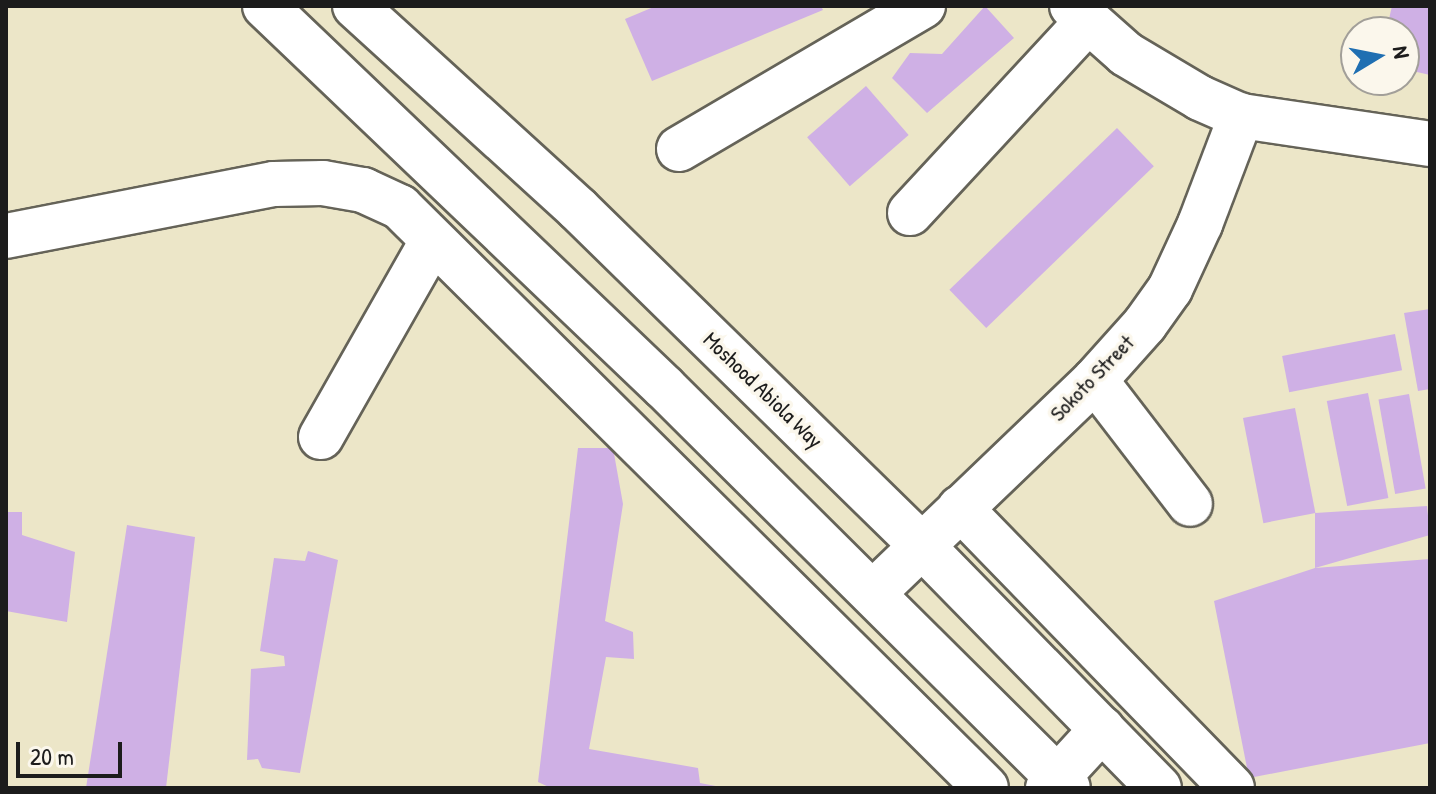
<!DOCTYPE html>
<style>
body{margin:0}
#map{position:relative;width:1436px;height:794px;overflow:hidden;background:#ece6c8;font-family:"Patrick Hand",sans-serif}
div>[style]{position:absolute}
.building>*{inset:0;background:#cfb0e5;transform-origin:0 0}
.roads{filter:drop-shadow(2px 0 #656358) drop-shadow(-2px 0 #656358) drop-shadow(0 2px #656358) drop-shadow(0 -2px #656358)}
.minor>*{height:44px;margin:-22px;padding:0 22px;transform-origin:22px;border-radius:22px;background:#fff}
.major>*{height:44px;margin:-22px;padding:0 22px;transform-origin:22px;border-radius:22px;background:#fff}
span{translate:-50% -50%;white-space:nowrap;text-align:center;line-height:1.15;-webkit-text-stroke:7px #fbf7ec;paint-order:stroke}
.street-label{font-size:22px;color:#1c1c1c}
.frame{position:absolute;inset:0;border:8px solid #1c1c1c;pointer-events:none}
.north{position:absolute;left:1340px;top:16px;width:80px;height:80px;box-sizing:border-box;background:#fbf7ec;border:2px solid #a29f99;border-radius:50%;rotate:80deg;font-size:22px;font-weight:700;line-height:32px;text-align:center;color:#1c1c1c}
.north::after{content:'';display:block;margin:auto;width:28px;height:36px;background:#1f6fb2;clip-path:polygon(50% 0,100% 100%,50% 72%,0 100%)}
.scale{position:absolute;left:16px;top:742px;width:106px;height:36px;box-sizing:border-box;border:4px solid #1c1c1c;border-top:0;padding-left:10px;font-size:24px;line-height:28px;white-space:nowrap;color:#1c1c1c;-webkit-text-stroke:6px #fbf7ec;paint-order:stroke}
</style>
<div id="map">
<div class="building">
<div style="clip-path:polygon(656px 6px,821px 6px,823px 10px,652px 81px,625px 19px)"></div>
<div style="clip-path:polygon(985px 6px,1014px 38px,927px 113px,892px 78px,910px 53px,942px 54px)"></div>
<div style="clip-path:polygon(1392px 6px,1430px 6px,1430px 75px,1404px 69px,1404px 32px,1386px 32px)"></div>
<div style="left:866px;top:86px;width:65px;height:78px;rotate:49deg"></div>
<div style="left:1117px;top:128px;width:53px;height:233px;rotate:46deg"></div>
<div style="clip-path:polygon(1430px 309px,1430px 389px,1418px 391px,1404px 313px)"></div>
<div style="left:1395px;top:334px;width:37px;height:115px;rotate:79deg"></div>
<div style="left:1368px;top:393px;width:107px;height:42px;rotate:79deg"></div>
<div style="left:1409px;top:394px;width:96px;height:31px;rotate:80deg"></div>
<div style="left:1295px;top:408px;width:107px;height:53px;rotate:79deg"></div>
<div style="clip-path:polygon(578px 448px,613px 448px,623px 504px,605px 621px,633px 632px,634px 659px,606px 657px,589px 749px,698px 768px,700px 783px,726px 788px,551px 788px,538px 782px)"></div>
<div style="clip-path:polygon(1427px 506px,1430px 535px,1315px 568px,1430px 559px,1430px 743px,1249px 778px,1214px 601px,1315px 568px,1315px 513px)"></div>
<div style="clip-path:polygon(6px 512px,22px 512px,22px 535px,75px 552px,67px 622px,6px 611px)"></div>
<div style="clip-path:polygon(127px 525px,195px 537px,166px 788px,86px 788px)"></div>
<div style="clip-path:polygon(308px 551px,338px 560px,300px 773px,262px 768px,258px 759px,247px 760px,251px 669px,285px 666px,284px 656px,260px 651px,274px 558px,305px 561px)"></div>
</div>
<div class="roads">
<div class="minor">
<div style="left:1072px;top:6px;width:72px;rotate:41.6deg"></div>
<div style="left:1126px;top:54px;width:86px;rotate:30.7deg"></div>
<div style="left:1200px;top:98px;width:45px;rotate:23.7deg"></div>
<div style="left:1241px;top:116px;width:191px;rotate:8.4deg"></div>
<div style="left:679px;top:149px;width:283px;rotate:-30.4deg"></div>
<div style="left:910px;top:213px;width:260px;rotate:-47.2deg"></div>
<div style="left:6px;top:236px;width:273px;rotate:-11deg"></div>
<div style="left:274px;top:184px;width:49px;rotate:-1.2deg"></div>
<div style="left:323px;top:183px;width:41px;rotate:9.9deg"></div>
<div style="left:363px;top:190px;width:41px;rotate:24.7deg"></div>
<div style="left:400px;top:207px;width:825px;rotate:44.75deg"></div>
<div style="left:1095px;top:380px;width:156px;rotate:52.5deg"></div>
<div style="left:321px;top:437px;width:224px;rotate:-60.4deg"></div>
<div style="left:960px;top:508px;width:390px;rotate:45.8deg"></div>
<div style="left:874px;top:592px;width:306px;rotate:-43.8deg"></div>
<div style="left:1095px;top:380px;width:75px;rotate:-48.2deg"></div>
<div style="left:1145px;top:324px;width:43px;rotate:-54.5deg"></div>
<div style="left:1170px;top:289px;width:72px;rotate:-65.2deg"></div>
<div style="left:1200px;top:224px;width:116px;rotate:-69.2deg"></div>
<div style="left:1048px;top:788px;width:80px;rotate:-47.5deg"></div>
</div>
<div class="major">
<div style="left:265px;top:6px;width:552px;rotate:43.68deg"></div>
<div style="left:664px;top:387px;width:569px;rotate:44.79deg"></div>
<div style="left:355px;top:6px;width:302px;rotate:42.3deg"></div>
<div style="left:578px;top:209px;width:480px;rotate:44.4deg"></div>
<div style="left:921px;top:545px;width:340px;rotate:45.6deg"></div>
</div>
</div>
<div class="street-label">
<span style="left:1092px;top:378px;rotate:-46deg">Sokoto Street</span>
<span style="left:763px;top:390px;rotate:44deg">Moshood Abiola Way</span>
</div>
<div class="frame"></div>
<div class="north">N</div>
<div class="scale">20 m</div>
</div>
